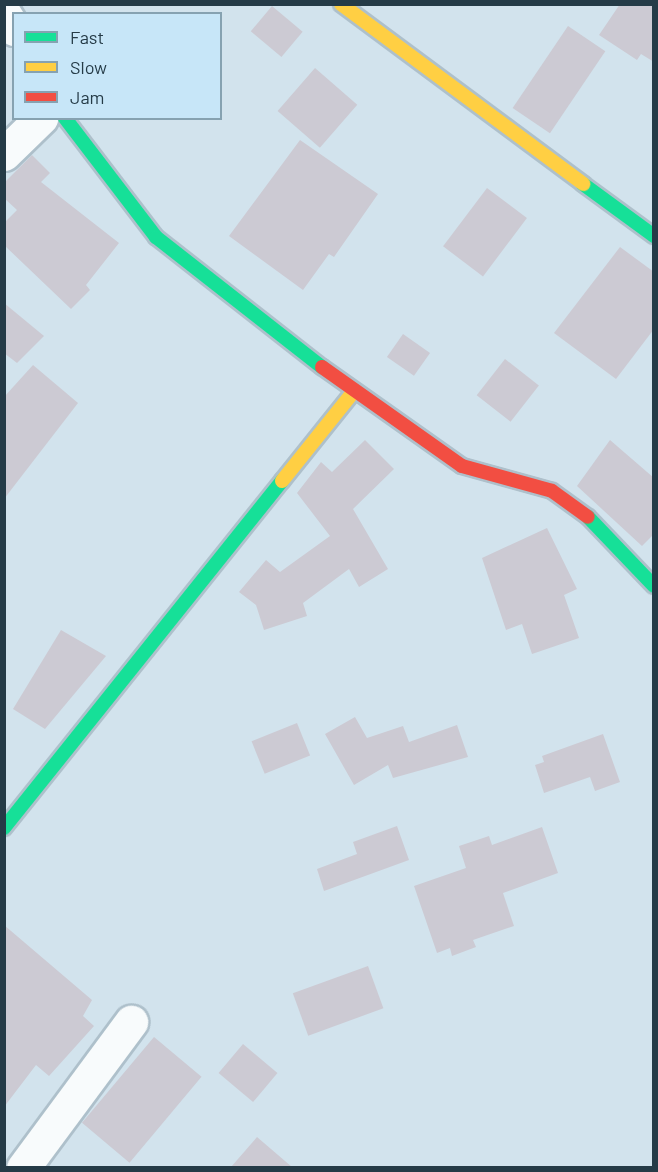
<!DOCTYPE html>
<style>
body{margin:0}
#map{position:relative;width:658px;height:1172px;overflow:hidden;background:#d2e3ed;font-family:Barlow,sans-serif}
div>[style]{position:absolute}
.building>*{inset:0;background:#cccad3;transform-origin:0 0}
.roads{filter:drop-shadow(2px 0 #aec0cb) drop-shadow(-2px 0 #aec0cb) drop-shadow(0 2px #aec0cb) drop-shadow(0 -2px #aec0cb)}
.street>*{height:33px;margin:-16.5px;padding:0 16.5px;transform-origin:16.5px;border-radius:16.5px;background:#f8fbfc}
.fast>*{height:14px;margin:-7px;padding:0 7px;transform-origin:7px;border-radius:7px;background:#16e098}
.slow>*{height:14px;margin:-7px;padding:0 7px;transform-origin:7px;border-radius:7px;background:#ffcf43}
.jam>*{height:14px;margin:-7px;padding:0 7px;transform-origin:7px;border-radius:7px;background:#f24e42}
span{translate:-50% -50%;white-space:nowrap;text-align:center;line-height:1.15;-webkit-text-stroke:5px #c7e6f8;paint-order:stroke}
.frame{position:absolute;inset:0;border:6px solid #253b47;pointer-events:none}
.legend{position:absolute;left:12px;top:12px;width:210px;height:108px;box-sizing:border-box;background:#c7e6f8;border:2px solid #86a2b1;margin:0;padding:8px 10px;list-style:none;font-size:18px;color:#253b47}
.legend li{display:flex;align-items:center;gap:12px;height:30px}
.legend b{width:30px;border:2px solid #86a2b1}
</style>
<div id="map">
<div class="building">
<div style="clip-path:polygon(620px 4px,654px 4px,654px 62px,641px 54px,637px 60px,599px 35px)"></div>
<div style="left:272px;top:6px;width:40px;height:33px;rotate:40deg"></div>
<div style="left:568px;top:26px;width:45px;height:99px;rotate:34deg"></div>
<div style="left:315px;top:68px;width:56px;height:57px;rotate:41deg"></div>
<div style="clip-path:polygon(300px 140px,378px 194px,334px 257px,329px 254px,303px 290px,229px 236px)"></div>
<div style="clip-path:polygon(32px 155px,50px 173px,41px 182px,119px 243px,86px 285px,90px 290px,71px 309px,4px 245px,4px 223px,17px 210px,4px 198px,4px 183px)"></div>
<div style="left:487px;top:188px;width:50px;height:73px;rotate:37deg"></div>
<div style="clip-path:polygon(620px 247px,654px 272px,654px 329px,616px 379px,554px 333px)"></div>
<div style="clip-path:polygon(4px 303px,44px 336px,17px 363px,4px 353px)"></div>
<div style="left:403px;top:334px;width:33px;height:28px;rotate:35deg"></div>
<div style="left:505px;top:359px;width:43px;height:46px;rotate:38deg"></div>
<div style="clip-path:polygon(33px 365px,78px 403px,4px 499px,4px 397px)"></div>
<div style="clip-path:polygon(365px 440px,394px 469px,353px 509px,388px 569px,359px 587px,349px 569px,303px 603px,307px 616px,264px 630px,256px 605px,239px 592px,266px 560px,280px 572px,330px 536px,297px 493px,321px 462px,332px 472px)"></div>
<div style="clip-path:polygon(610px 440px,654px 478px,654px 534px,642px 546px,577px 486px)"></div>
<div style="clip-path:polygon(547px 528px,577px 589px,564px 595px,579px 638px,532px 654px,522px 624px,506px 630px,482px 558px)"></div>
<div style="clip-path:polygon(61px 630px,106px 656px,45px 729px,13px 709px)"></div>
<div style="clip-path:polygon(355px 717px,367px 738px,403px 726px,409px 742px,457px 725px,468px 757px,393px 778px,388px 765px,354px 785px,325px 734px)"></div>
<div style="left:297px;top:723px;width:35px;height:49px;rotate:68deg"></div>
<div style="clip-path:polygon(603px 734px,620px 782px,595px 791px,590px 777px,544px 793px,535px 765px,544px 762px,542px 756px)"></div>
<div style="clip-path:polygon(397px 826px,409px 860px,324px 891px,317px 869px,357px 854px,353px 842px)"></div>
<div style="clip-path:polygon(542px 827px,558px 873px,503px 893px,514px 926px,473px 940px,476px 947px,452px 956px,450px 948px,437px 953px,414px 886px,466px 868px,459px 846px,489px 836px,492px 845px)"></div>
<div style="clip-path:polygon(4px 925px,92px 1000px,83px 1016px,94px 1026px,49px 1076px,36px 1065px,4px 1107px)"></div>
<div style="left:368px;top:966px;width:45px;height:80px;rotate:70deg"></div>
<div style="left:154px;top:1037px;width:62px;height:112px;rotate:40deg"></div>
<div style="left:243px;top:1044px;width:45px;height:38px;rotate:40deg"></div>
<div style="clip-path:polygon(257px 1137px,292px 1167px,231px 1167px)"></div>
</div>
<div class="roads">
<div class="street">
<div style="left:4px;top:13px;width:19px;rotate:58deg"></div>
<div style="left:4px;top:154px;width:52px;rotate:-44.2deg"></div>
<div style="left:23px;top:1168px;width:182px;rotate:-53.5deg"></div>
</div>
<div class="fast">
<div style="left:65px;top:118px;width:150px;rotate:52.6deg"></div>
<div style="left:156px;top:237px;width:211px;rotate:38.1deg"></div>
<div style="left:583px;top:184px;width:88px;rotate:36.2deg"></div>
<div style="left:588px;top:517px;width:95px;rotate:46.3deg"></div>
<div style="left:4px;top:828px;width:445px;rotate:-51.3deg"></div>
</div>
<div class="slow">
<div style="left:341px;top:4px;width:302px;rotate:36.6deg"></div>
<div style="left:282px;top:481px;width:115px;rotate:-51.3deg"></div>
</div>
<div class="jam">
<div style="left:322px;top:367px;width:171px;rotate:35.3deg"></div>
<div style="left:462px;top:466px;width:93px;rotate:15.5deg"></div>
<div style="left:552px;top:491px;width:44px;rotate:35.8deg"></div>
</div>
</div>
<div class="frame"></div>
<ul class="legend">
<li><b style="height:8px;background:#16e098"></b>Fast</li>
<li><b style="height:8px;background:#ffcf43"></b>Slow</li>
<li><b style="height:8px;background:#f24e42"></b>Jam</li>
</ul>
</div>
